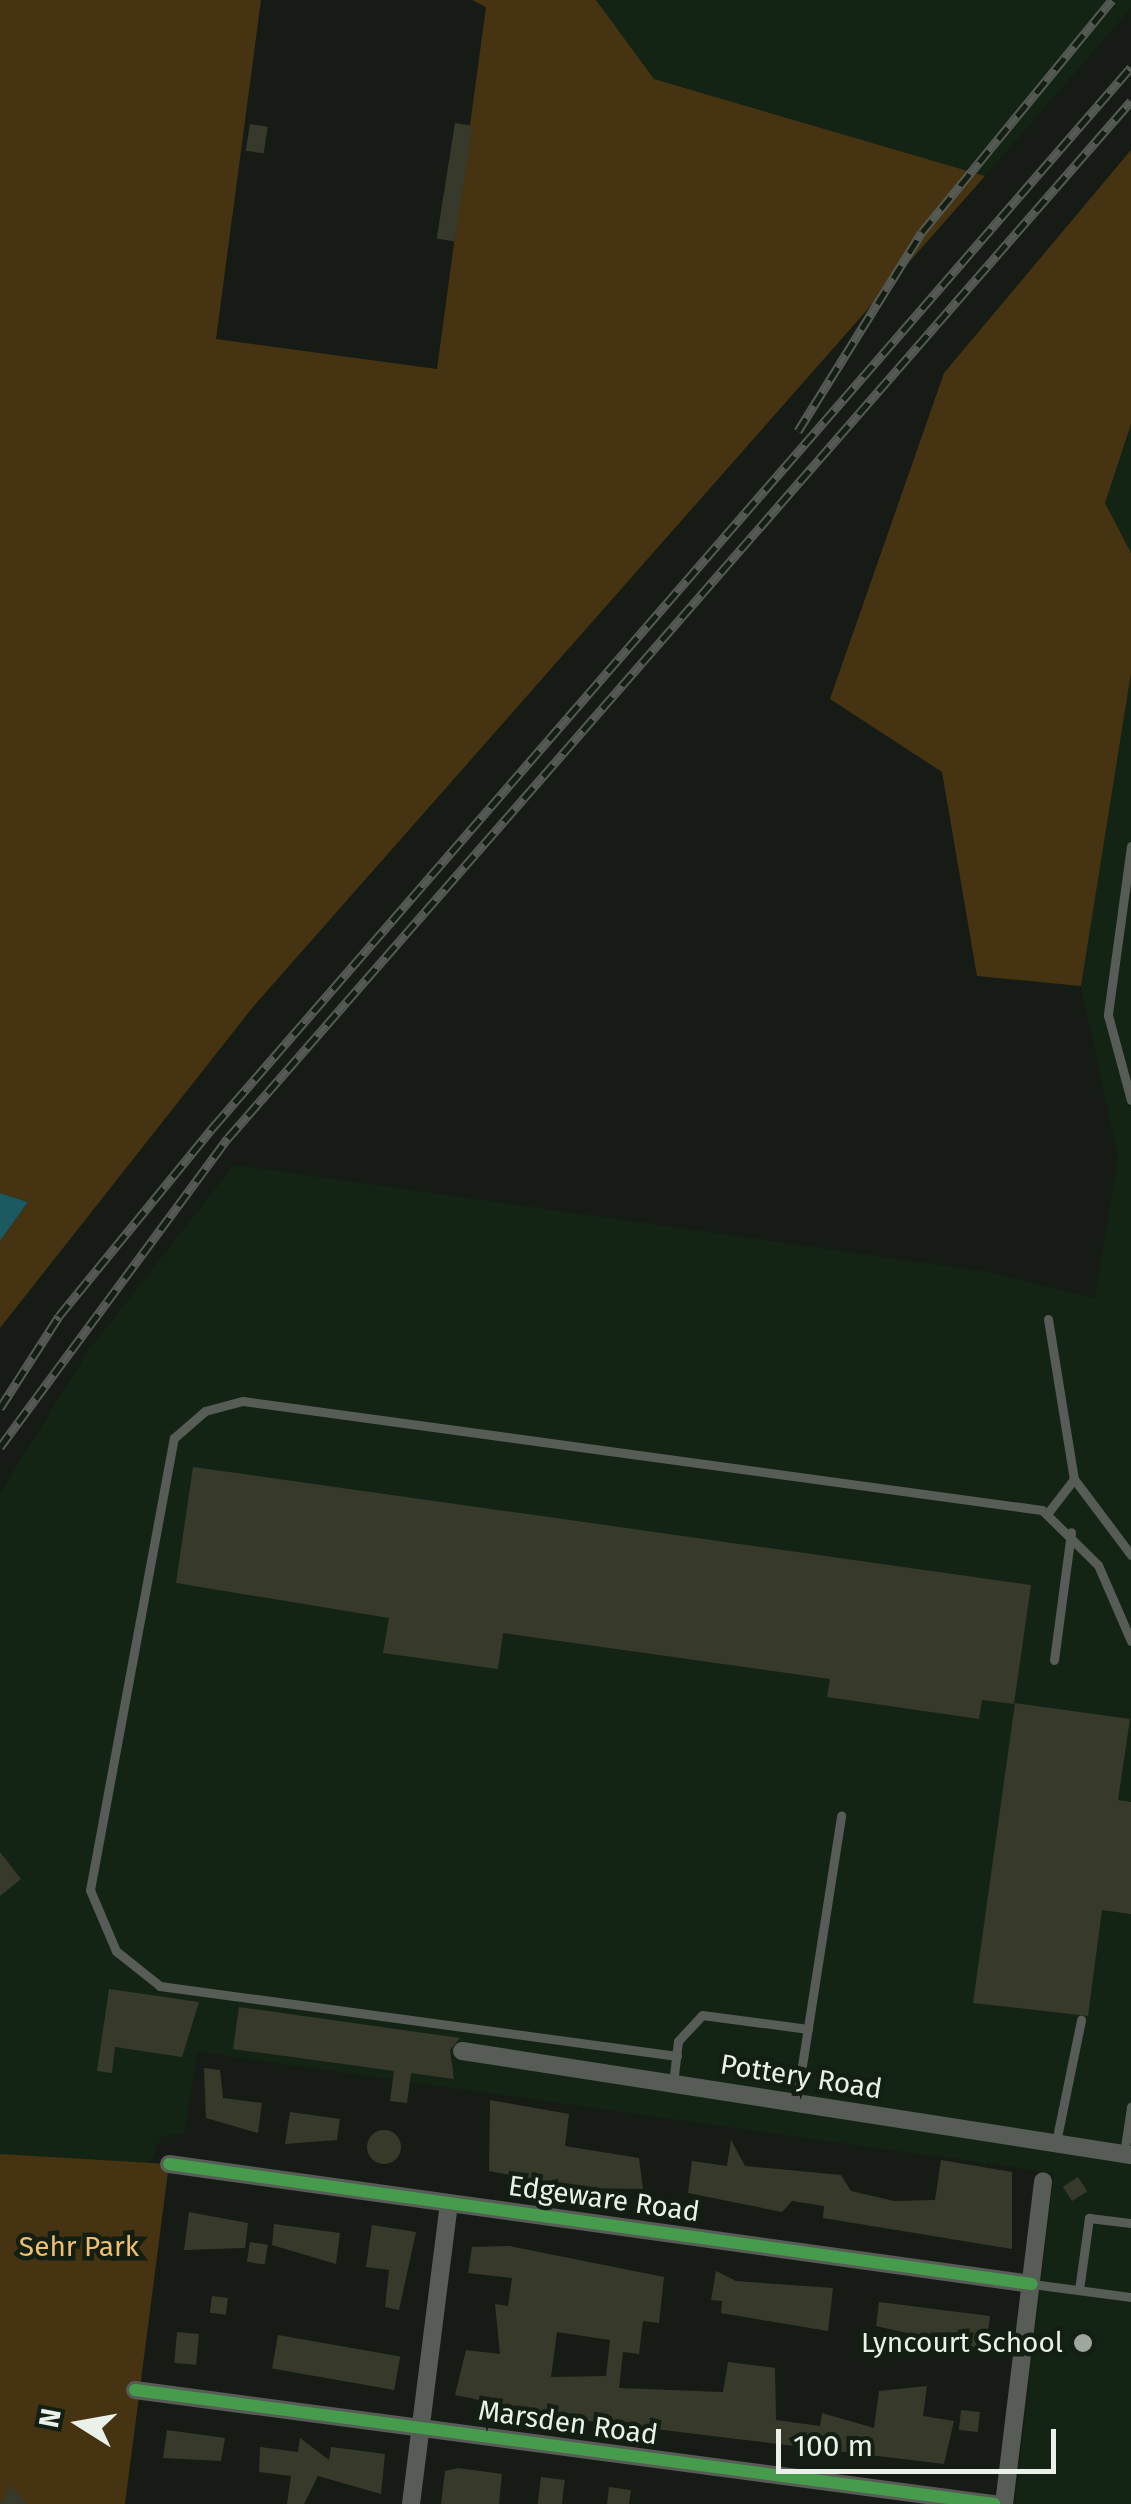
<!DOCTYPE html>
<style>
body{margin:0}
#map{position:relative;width:1131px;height:2504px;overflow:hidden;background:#161c15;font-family:"Fira Sans",sans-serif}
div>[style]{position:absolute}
.built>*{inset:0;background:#142414}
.green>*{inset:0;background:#463311}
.water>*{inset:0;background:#1d5961}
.building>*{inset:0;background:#373a2b;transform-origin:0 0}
.round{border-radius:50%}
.lane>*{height:9px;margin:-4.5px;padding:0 4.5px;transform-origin:4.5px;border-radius:4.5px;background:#575c56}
.street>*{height:18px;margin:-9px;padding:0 9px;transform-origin:9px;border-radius:9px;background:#575c56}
.rail>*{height:9px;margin-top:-4.5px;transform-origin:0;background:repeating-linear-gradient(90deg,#131f12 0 15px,#565a55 0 30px);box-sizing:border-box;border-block:2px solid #565a55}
.cycleway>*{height:12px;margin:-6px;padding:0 6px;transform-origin:6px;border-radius:6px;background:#469c4c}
.dots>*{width:28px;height:28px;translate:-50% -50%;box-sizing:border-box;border:5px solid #131f12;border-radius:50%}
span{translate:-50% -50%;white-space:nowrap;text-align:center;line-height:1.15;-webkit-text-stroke:9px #131f12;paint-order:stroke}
.street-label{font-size:28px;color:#e9f1e8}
.park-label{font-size:28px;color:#f0be6f}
.poi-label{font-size:28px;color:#e9f1e8}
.right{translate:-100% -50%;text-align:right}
.north{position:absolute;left:30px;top:2374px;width:100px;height:100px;-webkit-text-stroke:8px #131f12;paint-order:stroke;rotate:281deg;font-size:28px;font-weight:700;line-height:40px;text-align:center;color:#e9f1e8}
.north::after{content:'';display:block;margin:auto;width:35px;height:45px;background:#e9f1e8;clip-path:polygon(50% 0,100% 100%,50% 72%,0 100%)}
.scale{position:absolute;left:776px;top:2429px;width:280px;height:45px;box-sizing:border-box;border:5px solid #e9f1e8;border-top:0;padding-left:12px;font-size:30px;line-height:35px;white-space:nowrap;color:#e9f1e8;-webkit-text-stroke:8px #131f12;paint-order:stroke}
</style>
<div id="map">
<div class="built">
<div style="clip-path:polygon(596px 0,1131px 0,1131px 8px,985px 176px,654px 79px)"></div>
<div style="clip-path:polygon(1131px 424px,1131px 553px,1105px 503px)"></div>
<div style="clip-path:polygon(1131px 673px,1131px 2504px,1015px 2504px,1054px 2173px,198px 2052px,184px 2133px,161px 2137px,144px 2180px,0 2160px,0 1493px,89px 1350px,234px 1165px,983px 1271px,1095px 1298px,1118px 1157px,1081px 986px)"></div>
</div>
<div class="green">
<div style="clip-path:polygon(0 0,261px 0,216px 339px,437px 369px,486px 7px,472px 0,596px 0,654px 79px,985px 176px,253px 1007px,0 1328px,0 1241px,28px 1202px,0 1193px)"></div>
<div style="clip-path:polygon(1131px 150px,1131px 424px,1105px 503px,1131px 553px,1131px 673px,1081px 986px,977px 976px,942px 772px,830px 699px,944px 373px)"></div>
<div style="clip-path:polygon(0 2154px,169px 2164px,125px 2504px,0 2504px)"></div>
</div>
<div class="water">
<div style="clip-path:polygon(0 1193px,28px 1202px,0 1241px)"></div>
</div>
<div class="building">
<div style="left:455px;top:123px;width:18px;height:117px;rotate:9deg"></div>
<div style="left:250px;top:124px;width:18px;height:27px;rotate:9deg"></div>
<div style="clip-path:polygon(193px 1467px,1031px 1585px,1014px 1704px,982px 1700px,979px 1719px,827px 1697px,830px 1679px,503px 1633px,498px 1669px,383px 1653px,389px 1618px,176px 1583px)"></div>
<div style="clip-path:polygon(1015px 1703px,1130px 1719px,1118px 1800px,1131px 1802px,1131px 1914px,1102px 1910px,1088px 2016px,973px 2003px)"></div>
<div style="clip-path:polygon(0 1852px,21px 1879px,0 1896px)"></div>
<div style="clip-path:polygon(109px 1989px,199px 2002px,182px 2057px,115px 2047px,112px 2073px,97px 2071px)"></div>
<div style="clip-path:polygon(239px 2007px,460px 2038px,450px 2050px,454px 2079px,411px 2073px,407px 2103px,390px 2101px,394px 2071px,233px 2049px)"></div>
<div style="clip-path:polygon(204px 2068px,220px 2070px,223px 2098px,262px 2103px,258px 2133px,206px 2118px)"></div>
<div style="clip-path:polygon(490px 2100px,569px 2114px,565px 2146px,639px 2158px,643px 2189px,576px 2188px,489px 2171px)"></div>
<div style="clip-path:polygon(290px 2112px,340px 2119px,337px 2140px,285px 2144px)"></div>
<div class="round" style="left:367px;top:2130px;width:34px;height:34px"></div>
<div style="clip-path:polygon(731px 2140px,745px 2166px,841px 2175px,851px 2191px,894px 2201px,935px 2200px,941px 2160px,1012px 2172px,1012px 2249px,823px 2218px,824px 2206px,792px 2201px,782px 2212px,688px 2193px,692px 2161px,727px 2166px)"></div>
<div style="left:1078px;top:2177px;width:17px;height:18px;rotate:57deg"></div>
<div style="clip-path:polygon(189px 2212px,248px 2223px,245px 2248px,184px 2250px)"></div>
<div style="clip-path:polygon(274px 2224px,340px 2233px,336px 2264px,272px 2245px)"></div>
<div style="clip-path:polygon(372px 2225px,416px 2232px,399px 2310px,385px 2307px,389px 2270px,366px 2267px)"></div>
<div style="left:250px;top:2242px;width:18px;height:20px;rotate:9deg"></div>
<div style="clip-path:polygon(evenodd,509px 2246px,664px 2277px,659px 2323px,643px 2321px,639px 2354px,623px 2352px,619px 2388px,723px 2392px,728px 2362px,775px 2368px,776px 2420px,820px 2426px,822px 2413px,874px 2428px,879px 2391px,927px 2386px,923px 2416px,954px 2421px,944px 2464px,572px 2419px,455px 2395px,466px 2350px,500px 2354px,495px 2304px,508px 2306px,512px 2278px,468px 2273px,472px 2247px,509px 2246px,557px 2332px,610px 2340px,606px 2376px,551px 2377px,557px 2332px)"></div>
<div style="clip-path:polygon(716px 2271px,736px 2281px,833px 2288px,828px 2331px,721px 2313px,722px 2301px,711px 2300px)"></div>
<div style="left:212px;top:2296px;width:16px;height:17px;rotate:7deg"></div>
<div style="clip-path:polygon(879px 2302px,990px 2316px,986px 2351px,876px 2326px)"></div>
<div style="left:177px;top:2332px;width:22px;height:31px;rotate:5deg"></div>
<div style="left:278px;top:2335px;width:124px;height:34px;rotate:10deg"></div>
<div style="left:961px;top:2410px;width:19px;height:20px;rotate:6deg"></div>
<div style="clip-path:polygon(167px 2430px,225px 2438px,221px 2461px,163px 2458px)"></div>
<div style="clip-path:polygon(300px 2438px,329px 2460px,331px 2447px,385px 2454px,381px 2494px,318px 2476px,304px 2504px,287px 2504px,291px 2476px,259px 2472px,260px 2447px,298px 2452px)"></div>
<div style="clip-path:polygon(458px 2468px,502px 2474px,499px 2504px,441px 2504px,445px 2471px)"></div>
<div style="left:541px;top:2477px;width:24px;height:27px;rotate:7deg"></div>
<div style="clip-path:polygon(11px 2486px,27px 2504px,0 2504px)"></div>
<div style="clip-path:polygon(609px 2487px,631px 2490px,629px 2504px,607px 2504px)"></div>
</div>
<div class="lane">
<div style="left:1131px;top:846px;width:171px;rotate:97.8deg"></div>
<div style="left:1108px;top:1015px;width:88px;rotate:74.9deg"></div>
<div style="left:1048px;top:1319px;width:162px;rotate:80.8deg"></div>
<div style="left:1047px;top:1514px;width:44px;rotate:-52.4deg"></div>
<div style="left:1074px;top:1479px;width:95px;rotate:53.1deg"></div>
<div style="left:1054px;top:1660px;width:129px;rotate:-82.4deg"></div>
<div style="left:677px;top:2056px;width:522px;rotate:-172.29deg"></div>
<div style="left:160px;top:1986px;width:56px;rotate:-141.5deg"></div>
<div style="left:116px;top:1951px;width:66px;rotate:-113.1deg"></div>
<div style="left:90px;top:1890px;width:460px;rotate:-79.5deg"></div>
<div style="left:174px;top:1438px;width:41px;rotate:-41.1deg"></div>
<div style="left:205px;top:1411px;width:39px;rotate:-15deg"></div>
<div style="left:243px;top:1401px;width:806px;rotate:7.77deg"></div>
<div style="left:1042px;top:1510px;width:78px;rotate:44.5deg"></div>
<div style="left:1098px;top:1565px;width:83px;rotate:66.5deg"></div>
<div style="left:673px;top:2084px;width:43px;rotate:-83.4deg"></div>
<div style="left:678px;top:2041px;width:35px;rotate:-47deg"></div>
<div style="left:702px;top:2015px;width:107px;rotate:7.5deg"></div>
<div style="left:796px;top:2104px;width:292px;rotate:-81.1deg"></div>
<div style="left:1056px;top:2142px;width:125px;rotate:-78.4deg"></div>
<div style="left:1124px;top:2154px;width:48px;rotate:-81.5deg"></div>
<div style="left:1032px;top:2284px;width:100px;rotate:7.5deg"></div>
<div style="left:1079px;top:2290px;width:73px;rotate:-82.1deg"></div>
<div style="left:1089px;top:2218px;width:42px;rotate:6.8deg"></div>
</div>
<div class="street">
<div style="left:462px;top:2051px;width:677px;rotate:8.84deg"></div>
<div style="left:169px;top:2164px;width:871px;rotate:7.92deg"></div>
<div style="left:135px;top:2390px;width:867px;rotate:7.56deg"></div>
<div style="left:411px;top:2504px;width:303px;rotate:-82.8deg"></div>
<div style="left:1004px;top:2504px;width:325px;rotate:-83.1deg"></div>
</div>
<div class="rail">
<div style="left:798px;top:431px;width:234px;rotate:-58.1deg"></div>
<div style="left:922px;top:232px;width:300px;rotate:-50.7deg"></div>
<div style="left:0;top:1408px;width:109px;rotate:-57.3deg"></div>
<div style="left:59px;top:1316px;width:247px;rotate:-50.8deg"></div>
<div style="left:215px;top:1125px;width:1399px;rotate:-49.11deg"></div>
<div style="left:0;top:1447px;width:384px;rotate:-53.6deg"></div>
<div style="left:228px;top:1138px;width:1375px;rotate:-48.95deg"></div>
</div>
<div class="cycleway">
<div style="left:169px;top:2164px;width:871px;rotate:7.92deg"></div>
<div style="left:135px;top:2390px;width:867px;rotate:7.56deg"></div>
</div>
<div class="dots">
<div style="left:1083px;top:2343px;background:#9fa69e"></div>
</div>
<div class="street-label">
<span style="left:801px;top:2077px;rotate:9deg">Pottery Road</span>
<span style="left:604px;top:2199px;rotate:8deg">Edgeware Road</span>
<span style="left:568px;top:2423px;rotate:8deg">Marsden Road</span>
</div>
<div class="park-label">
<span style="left:79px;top:2247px">Sehr Park</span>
</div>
<div class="poi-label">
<span class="right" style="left:1063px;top:2343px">Lyncourt School</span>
</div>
<div class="north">N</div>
<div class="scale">100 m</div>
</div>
